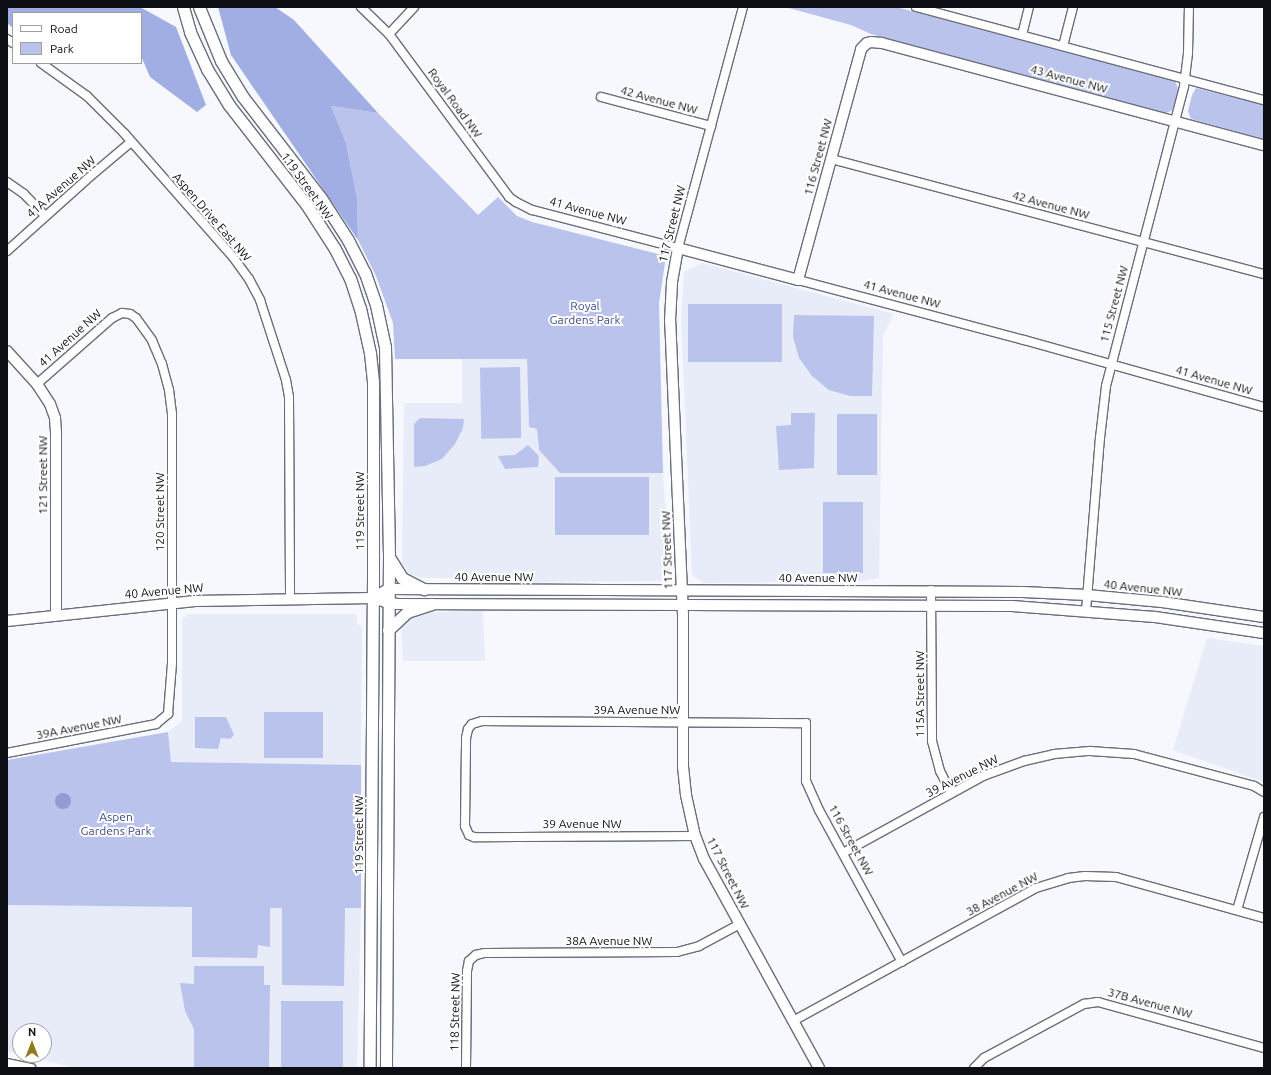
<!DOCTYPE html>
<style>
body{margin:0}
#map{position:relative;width:1271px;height:1075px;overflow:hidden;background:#f6f8fe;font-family:Ubuntu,sans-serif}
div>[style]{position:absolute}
.built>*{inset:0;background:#e8ecf9}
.green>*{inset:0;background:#b9c3eb;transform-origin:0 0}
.forest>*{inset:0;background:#a0aee4}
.water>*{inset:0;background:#909dd2}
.round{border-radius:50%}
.roads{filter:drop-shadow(1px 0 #6a6e7c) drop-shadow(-1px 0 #6a6e7c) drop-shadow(0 1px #6a6e7c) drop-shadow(0 -1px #6a6e7c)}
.minor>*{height:8px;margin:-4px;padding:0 4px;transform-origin:4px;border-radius:4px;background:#fff}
.tertiary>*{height:10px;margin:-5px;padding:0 5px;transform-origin:5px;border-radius:5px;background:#fff}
.secondary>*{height:11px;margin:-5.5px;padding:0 5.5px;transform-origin:5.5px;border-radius:5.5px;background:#fff}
span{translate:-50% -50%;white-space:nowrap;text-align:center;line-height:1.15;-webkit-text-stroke:4px #fff;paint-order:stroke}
.street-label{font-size:12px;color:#0e0f14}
.park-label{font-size:12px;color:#3e4a8c}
.frame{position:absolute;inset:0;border:8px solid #0e0f14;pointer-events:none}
.legend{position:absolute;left:12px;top:12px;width:130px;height:52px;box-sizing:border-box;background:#fff;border:1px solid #9f9fa1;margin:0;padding:5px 7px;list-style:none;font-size:12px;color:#0e0f14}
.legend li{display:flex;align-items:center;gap:8px;height:20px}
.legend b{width:20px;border:1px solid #9f9fa1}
.north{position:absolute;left:12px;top:1023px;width:40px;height:40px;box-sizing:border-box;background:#fff;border:1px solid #9f9fa1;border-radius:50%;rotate:0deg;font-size:11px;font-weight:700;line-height:16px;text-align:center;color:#0e0f14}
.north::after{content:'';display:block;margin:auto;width:14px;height:18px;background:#927a20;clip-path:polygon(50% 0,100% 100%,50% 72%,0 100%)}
</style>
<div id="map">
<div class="built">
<div style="clip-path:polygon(702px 263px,894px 314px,883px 336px,879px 578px,862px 581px,703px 583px,692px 575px,681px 318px,684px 272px)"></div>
<div style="clip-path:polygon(462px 359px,527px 359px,529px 427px,537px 429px,539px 450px,560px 473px,663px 473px,670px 573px,661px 581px,528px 582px,519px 578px,421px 578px,410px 574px,402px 563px,404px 403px,462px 403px)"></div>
<div style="clip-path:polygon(483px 610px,485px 661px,403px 661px,401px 624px,404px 619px,419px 613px)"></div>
<div style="clip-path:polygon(188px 614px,356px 614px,357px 623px,362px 627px,361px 765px,170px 762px,168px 732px,182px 721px,182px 620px)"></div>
<div style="clip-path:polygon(1207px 638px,1264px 646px,1264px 782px,1173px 750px)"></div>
<div style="clip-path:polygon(7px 905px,361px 908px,357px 1068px,75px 1068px,23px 1055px,44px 1055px,44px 1031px,20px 1031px,20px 1054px,9px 1052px,7px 1049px)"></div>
</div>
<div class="green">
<div style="clip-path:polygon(785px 7px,896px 7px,1174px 81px,1176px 83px,1178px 89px,1174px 107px,1171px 111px,1166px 113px,871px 34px,851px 25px)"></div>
<div style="clip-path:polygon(1196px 88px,1264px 105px,1264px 139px,1191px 119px,1188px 111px,1192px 95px)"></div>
<div style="clip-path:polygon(331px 106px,378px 113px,478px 215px,498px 197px,517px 216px,532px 222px,666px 256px,659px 303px,663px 473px,560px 473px,539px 450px,537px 429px,529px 427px,527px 359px,395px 359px,393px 323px,376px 276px,358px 240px,357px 198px,346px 143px)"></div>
<div style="left:688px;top:304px;width:94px;height:58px"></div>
<div style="clip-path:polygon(794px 315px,874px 316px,872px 396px,850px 396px,829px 390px,812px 376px,799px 358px,793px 337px)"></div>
<div style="left:520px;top:367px;width:71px;height:40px;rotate:89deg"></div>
<div style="clip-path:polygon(791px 413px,815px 413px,814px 468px,779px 470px,776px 426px,791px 425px)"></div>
<div style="left:837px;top:414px;width:40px;height:61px"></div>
<div style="clip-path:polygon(420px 418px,464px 419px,463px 428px,455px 444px,442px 459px,425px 466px,414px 467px,414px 424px)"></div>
<div style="clip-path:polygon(528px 445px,539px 456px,538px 467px,505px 469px,498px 456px,515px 455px)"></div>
<div style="left:555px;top:477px;width:94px;height:58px"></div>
<div style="left:823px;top:502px;width:40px;height:71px"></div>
<div style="left:264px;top:712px;width:59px;height:46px"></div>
<div style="clip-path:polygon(195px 717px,226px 717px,234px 735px,230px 739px,221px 738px,218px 749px,195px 748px)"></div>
<div style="clip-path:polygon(168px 732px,171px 762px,361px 765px,361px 908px,345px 908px,344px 986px,282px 985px,282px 908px,270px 908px,270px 947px,258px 945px,257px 958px,192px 957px,192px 907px,7px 905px,7px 760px)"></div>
<div style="clip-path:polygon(194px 966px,264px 966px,264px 985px,270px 985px,269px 1068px,194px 1068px,194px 1029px,185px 1011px,180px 983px,194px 984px)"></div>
<div style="left:281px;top:1001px;width:62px;height:67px"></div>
</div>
<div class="forest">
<div style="clip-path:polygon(7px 7px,140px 7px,176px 27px,206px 105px,197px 112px,150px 77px,141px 56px,141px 13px,13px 13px,13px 28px,7px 23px)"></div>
<div style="clip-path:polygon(218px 7px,275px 7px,294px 20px,378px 113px,331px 106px,346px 143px,357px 198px,358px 240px,231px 55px)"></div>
</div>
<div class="water">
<div class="round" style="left:55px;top:793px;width:16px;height:16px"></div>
</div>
<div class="roads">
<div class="minor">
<div style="left:361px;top:7px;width:39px;rotate:44deg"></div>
<div style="left:389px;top:34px;width:202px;rotate:53.6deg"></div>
<div style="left:509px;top:197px;width:9px;rotate:36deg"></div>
<div style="left:516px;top:202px;width:18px;rotate:27deg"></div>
<div style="left:532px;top:210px;width:151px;rotate:14.6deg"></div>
<div style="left:678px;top:248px;width:250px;rotate:-74.9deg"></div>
<div style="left:916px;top:7px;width:360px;rotate:15deg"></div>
<div style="left:389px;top:34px;width:37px;rotate:-47deg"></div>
<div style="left:1022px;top:35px;width:29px;rotate:-76deg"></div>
<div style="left:7px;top:39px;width:7px;rotate:34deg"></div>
<div style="left:1063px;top:46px;width:40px;rotate:-75.6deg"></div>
<div style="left:41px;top:63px;width:57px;rotate:35.7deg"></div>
<div style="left:87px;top:96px;width:52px;rotate:45deg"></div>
<div style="left:124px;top:133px;width:165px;rotate:48.7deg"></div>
<div style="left:233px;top:257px;width:27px;rotate:54deg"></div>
<div style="left:249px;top:279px;width:24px;rotate:62deg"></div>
<div style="left:260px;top:300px;width:84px;rotate:72deg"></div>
<div style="left:286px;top:380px;width:17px;rotate:80deg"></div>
<div style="left:289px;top:397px;width:202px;rotate:89.7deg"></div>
<div style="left:601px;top:97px;width:114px;rotate:14.8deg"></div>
<div style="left:831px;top:159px;width:448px;rotate:14.9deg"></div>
<div style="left:7px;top:182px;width:21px;rotate:35deg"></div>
<div style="left:24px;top:194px;width:30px;rotate:46deg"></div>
<div style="left:7px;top:251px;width:106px;rotate:-41.9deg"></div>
<div style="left:86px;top:180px;width:59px;rotate:-40.2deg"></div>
<div style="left:798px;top:280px;width:234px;rotate:14.9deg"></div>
<div style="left:1024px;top:340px;width:249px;rotate:15.6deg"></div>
<div style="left:931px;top:590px;width:151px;rotate:89.6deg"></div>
<div style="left:932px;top:741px;width:31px;rotate:75deg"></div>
<div style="left:940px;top:771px;width:25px;rotate:63deg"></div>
<div style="left:1086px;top:611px;width:174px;rotate:-85.4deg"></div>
<div style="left:1100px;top:438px;width:52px;rotate:-83.4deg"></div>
<div style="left:1106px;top:386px;width:310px;rotate:-75.4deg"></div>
<div style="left:1184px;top:86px;width:33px;rotate:-83deg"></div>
<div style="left:1188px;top:53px;width:46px;rotate:-88.8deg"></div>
<div style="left:7px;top:753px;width:152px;rotate:-11deg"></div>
<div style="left:156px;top:724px;width:16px;rotate:-40deg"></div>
<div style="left:168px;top:714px;width:51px;rotate:-85.5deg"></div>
<div style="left:172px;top:663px;width:249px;rotate:-90deg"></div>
<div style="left:172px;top:414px;width:24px;rotate:-97deg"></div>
<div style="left:169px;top:390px;width:27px;rotate:-105deg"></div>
<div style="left:162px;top:364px;width:26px;rotate:-113deg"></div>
<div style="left:152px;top:340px;width:27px;rotate:-126deg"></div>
<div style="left:136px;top:318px;width:7px;rotate:-146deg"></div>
<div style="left:130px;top:314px;width:8px;rotate:-173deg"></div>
<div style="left:122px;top:313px;width:11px;rotate:153deg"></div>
<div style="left:112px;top:318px;width:100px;rotate:138.7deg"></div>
<div style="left:695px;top:836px;width:221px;rotate:179.7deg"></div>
<div style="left:474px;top:837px;width:5px;rotate:-158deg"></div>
<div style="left:469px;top:835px;width:10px;rotate:-114deg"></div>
<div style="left:465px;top:826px;width:88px;rotate:-89.3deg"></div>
<div style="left:466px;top:738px;width:9px;rotate:-77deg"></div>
<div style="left:468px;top:729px;width:6px;rotate:-51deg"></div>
<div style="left:472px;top:724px;width:10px;rotate:-17deg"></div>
<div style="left:482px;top:721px;width:324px;rotate:0.4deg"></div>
<div style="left:806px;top:723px;width:58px;rotate:90deg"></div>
<div style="left:806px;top:781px;width:32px;rotate:66deg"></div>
<div style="left:819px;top:810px;width:173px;rotate:61.4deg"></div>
<div style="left:843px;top:853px;width:160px;rotate:-28.8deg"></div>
<div style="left:983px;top:776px;width:44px;rotate:-20.1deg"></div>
<div style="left:1024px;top:761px;width:31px;rotate:-13deg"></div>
<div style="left:1054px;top:754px;width:36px;rotate:-5deg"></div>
<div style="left:1090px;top:751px;width:44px;rotate:3.9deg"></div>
<div style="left:1134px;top:754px;width:124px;rotate:14.9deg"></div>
<div style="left:1254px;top:786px;width:12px;rotate:31deg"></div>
<div style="left:1237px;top:910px;width:97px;rotate:-73.8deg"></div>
<div style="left:793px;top:1021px;width:277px;rotate:-28.7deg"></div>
<div style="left:1036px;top:888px;width:34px;rotate:-17deg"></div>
<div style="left:1068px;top:878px;width:17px;rotate:-7deg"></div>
<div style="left:1085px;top:876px;width:31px;rotate:2deg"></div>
<div style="left:1116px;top:877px;width:154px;rotate:15.5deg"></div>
<div style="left:7px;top:1063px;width:25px;rotate:12deg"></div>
<div style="left:466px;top:1068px;width:97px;rotate:-89.4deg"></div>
<div style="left:467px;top:971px;width:10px;rotate:-79deg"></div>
<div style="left:469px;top:961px;width:9px;rotate:-41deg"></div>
<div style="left:476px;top:955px;width:9px;rotate:-13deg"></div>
<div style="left:485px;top:953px;width:192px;rotate:-0.3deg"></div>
<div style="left:677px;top:952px;width:23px;rotate:-15deg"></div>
<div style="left:699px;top:946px;width:47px;rotate:-28.2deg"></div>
<div style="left:974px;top:1068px;width:14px;rotate:-45deg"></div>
<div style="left:984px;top:1058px;width:114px;rotate:-28.4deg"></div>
<div style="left:1084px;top:1004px;width:14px;rotate:-8deg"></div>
<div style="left:1098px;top:1002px;width:172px;rotate:15.5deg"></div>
</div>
<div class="tertiary">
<div style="left:7px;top:351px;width:45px;rotate:47.7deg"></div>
<div style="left:37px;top:384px;width:24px;rotate:57deg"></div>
<div style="left:50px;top:404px;width:15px;rotate:70deg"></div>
<div style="left:55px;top:418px;width:16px;rotate:86deg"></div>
<div style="left:56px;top:434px;width:181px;rotate:90deg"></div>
<div style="left:373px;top:598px;width:17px;rotate:-31deg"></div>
<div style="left:388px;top:589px;width:635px;rotate:0.27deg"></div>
<div style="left:1023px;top:592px;width:64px;rotate:2.7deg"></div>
<div style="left:1087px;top:595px;width:75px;rotate:5.3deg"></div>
<div style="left:1162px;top:602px;width:103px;rotate:8.4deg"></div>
<div style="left:7px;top:621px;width:189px;rotate:-6.1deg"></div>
<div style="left:195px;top:601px;width:178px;rotate:-1deg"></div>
<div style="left:373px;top:598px;width:16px;rotate:18deg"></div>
<div style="left:388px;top:603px;width:10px;rotate:6deg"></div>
<div style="left:398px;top:604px;width:614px;rotate:0.19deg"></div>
<div style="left:1012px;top:606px;width:143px;rotate:4.4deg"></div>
<div style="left:1155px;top:617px;width:110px;rotate:8.4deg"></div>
<div style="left:819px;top:1068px;width:239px;rotate:-118.8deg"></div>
<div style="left:704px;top:859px;width:25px;rotate:-111deg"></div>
<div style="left:695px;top:836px;width:42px;rotate:-102.4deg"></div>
<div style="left:686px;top:795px;width:28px;rotate:-96deg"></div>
<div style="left:683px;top:767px;width:152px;rotate:-90deg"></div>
<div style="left:683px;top:615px;width:294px;rotate:-92.5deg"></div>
<div style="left:670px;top:321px;width:39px;rotate:-87deg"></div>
<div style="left:672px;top:282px;width:35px;rotate:-80deg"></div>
<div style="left:678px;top:248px;width:124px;rotate:14.9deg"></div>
<div style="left:798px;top:280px;width:239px;rotate:-74.7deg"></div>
<div style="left:861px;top:49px;width:8px;rotate:-45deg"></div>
<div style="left:867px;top:43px;width:4px;rotate:-14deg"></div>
<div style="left:871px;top:42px;width:11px;rotate:5deg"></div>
<div style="left:882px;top:43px;width:395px;rotate:15deg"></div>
</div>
<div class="secondary">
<div style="left:183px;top:7px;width:26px;rotate:74deg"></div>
<div style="left:190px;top:32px;width:41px;rotate:65.3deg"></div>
<div style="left:207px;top:69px;width:42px;rotate:58.6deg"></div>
<div style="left:229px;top:105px;width:129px;rotate:52.2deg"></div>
<div style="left:308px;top:207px;width:50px;rotate:57.3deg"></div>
<div style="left:335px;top:249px;width:33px;rotate:63deg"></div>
<div style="left:350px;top:278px;width:32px;rotate:72deg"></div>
<div style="left:360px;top:308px;width:46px;rotate:77.5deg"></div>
<div style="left:370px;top:353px;width:29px;rotate:84deg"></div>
<div style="left:373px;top:382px;width:196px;rotate:90deg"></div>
<div style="left:373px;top:578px;width:490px;rotate:90.4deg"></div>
<div style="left:199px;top:7px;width:58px;rotate:67.8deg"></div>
<div style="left:221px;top:61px;width:42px;rotate:58.6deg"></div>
<div style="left:243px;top:97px;width:128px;rotate:52.3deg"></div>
<div style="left:321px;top:198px;width:50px;rotate:57.3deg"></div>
<div style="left:348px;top:240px;width:37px;rotate:63deg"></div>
<div style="left:365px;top:273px;width:34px;rotate:71deg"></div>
<div style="left:376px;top:305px;width:43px;rotate:77.9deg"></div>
<div style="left:385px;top:347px;width:210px;rotate:88.9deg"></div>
<div style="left:389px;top:557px;width:511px;rotate:90.34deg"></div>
<div style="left:389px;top:557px;width:25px;rotate:58deg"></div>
<div style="left:402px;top:578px;width:25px;rotate:27deg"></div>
<div style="left:388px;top:630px;width:26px;rotate:-43deg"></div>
<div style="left:407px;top:612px;width:26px;rotate:-18deg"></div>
</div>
</div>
<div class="street-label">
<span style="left:1069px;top:79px;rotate:15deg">43 Avenue NW</span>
<span style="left:659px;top:100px;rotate:15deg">42 Avenue NW</span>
<span style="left:455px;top:103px;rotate:54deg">Royal Road NW</span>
<span style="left:818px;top:157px;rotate:-75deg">116 Street NW</span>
<span style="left:307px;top:186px;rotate:54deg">119 Street NW</span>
<span style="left:61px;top:187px;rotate:-41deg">41A Avenue NW</span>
<span style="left:1051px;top:205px;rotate:15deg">42 Avenue NW</span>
<span style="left:588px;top:211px;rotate:15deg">41 Avenue NW</span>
<span style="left:212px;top:217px;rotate:49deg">Aspen Drive East NW</span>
<span style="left:672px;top:224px;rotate:-76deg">117 Street NW</span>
<span style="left:902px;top:294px;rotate:15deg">41 Avenue NW</span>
<span style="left:1114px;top:304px;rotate:-75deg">115 Street NW</span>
<span style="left:70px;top:338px;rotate:-42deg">41 Avenue NW</span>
<span style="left:1214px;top:380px;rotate:16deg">41 Avenue NW</span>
<span style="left:43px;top:475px;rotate:-90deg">121 Street NW</span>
<span style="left:360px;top:511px;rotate:-90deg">119 Street NW</span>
<span style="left:160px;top:512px;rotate:-90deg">120 Street NW</span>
<span style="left:667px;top:550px;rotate:-92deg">117 Street NW</span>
<span style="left:494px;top:577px">40 Avenue NW</span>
<span style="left:818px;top:578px">40 Avenue NW</span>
<span style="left:1143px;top:588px;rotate:6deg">40 Avenue NW</span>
<span style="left:164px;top:591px;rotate:-5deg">40 Avenue NW</span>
<span style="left:920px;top:694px;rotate:-90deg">115A Street NW</span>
<span style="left:637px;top:710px">39A Avenue NW</span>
<span style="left:79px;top:727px;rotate:-11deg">39A Avenue NW</span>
<span style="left:962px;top:776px;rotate:-27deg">39 Avenue NW</span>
<span style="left:582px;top:824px">39 Avenue NW</span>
<span style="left:359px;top:835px;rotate:-90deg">119 Street NW</span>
<span style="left:851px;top:840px;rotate:61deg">116 Street NW</span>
<span style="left:728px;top:873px;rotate:63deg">117 Street NW</span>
<span style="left:1002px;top:894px;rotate:-28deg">38 Avenue NW</span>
<span style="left:609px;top:941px">38A Avenue NW</span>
<span style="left:1150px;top:1003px;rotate:15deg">37B Avenue NW</span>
<span style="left:455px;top:1012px;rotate:-89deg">118 Street NW</span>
</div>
<div class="park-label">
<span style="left:585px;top:313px">Royal<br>Gardens Park</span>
<span style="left:116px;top:824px">Aspen<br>Gardens Park</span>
</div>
<div class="frame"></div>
<ul class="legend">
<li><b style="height:5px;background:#fff"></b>Road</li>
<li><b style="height:11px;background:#b9c3eb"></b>Park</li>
</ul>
<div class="north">N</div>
</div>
